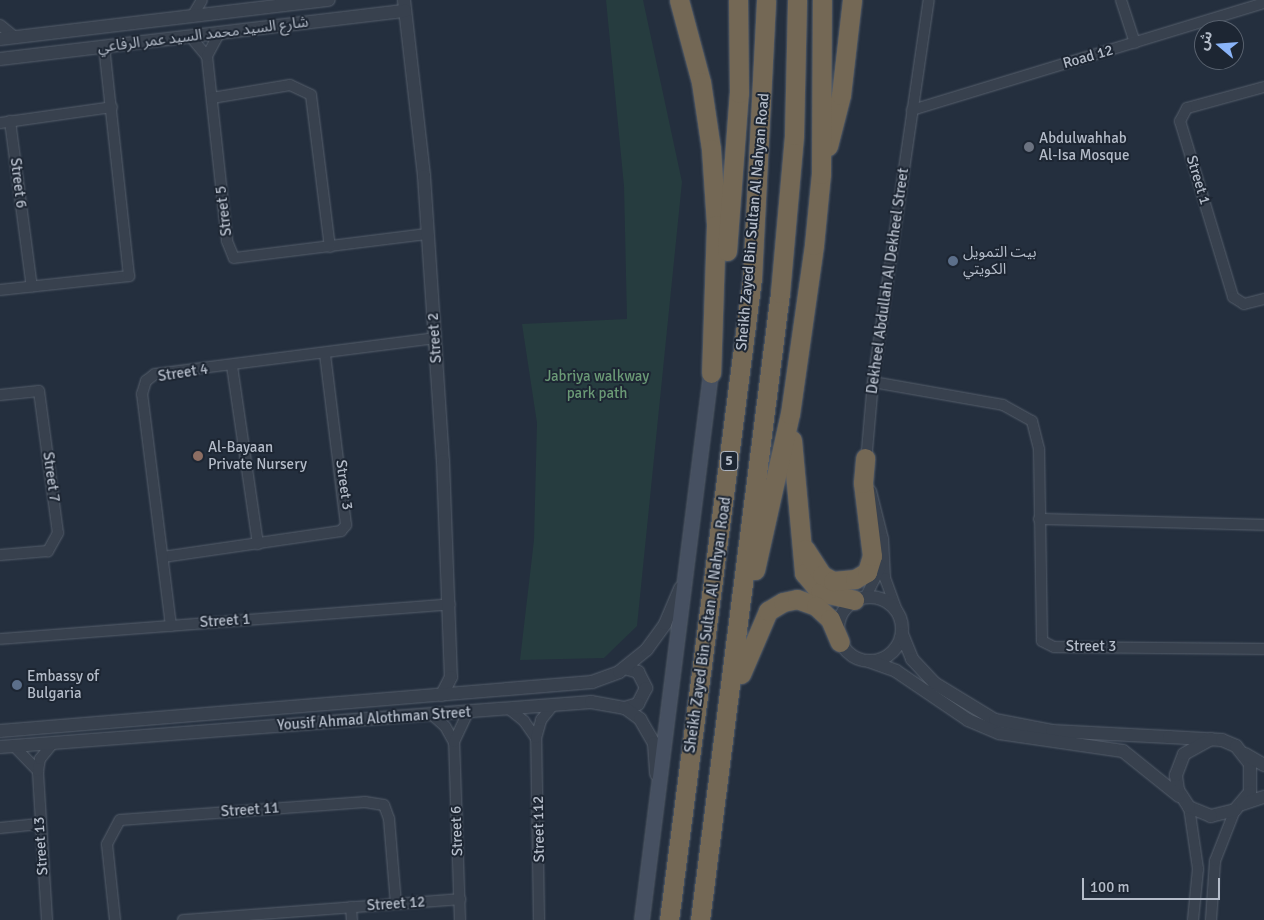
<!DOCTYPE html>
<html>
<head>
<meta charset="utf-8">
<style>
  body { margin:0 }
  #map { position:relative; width:1264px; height:920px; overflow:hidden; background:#242f3e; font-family:Signika,"Noto Sans Arabic",sans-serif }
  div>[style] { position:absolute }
  .green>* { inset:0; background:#263c3f }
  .roads { filter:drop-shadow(0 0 1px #565f6c) drop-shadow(0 0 1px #565f6c) }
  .minor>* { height:10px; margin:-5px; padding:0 5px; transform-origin:5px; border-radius:5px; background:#38414e }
  .tertiary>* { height:12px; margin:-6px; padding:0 6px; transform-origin:6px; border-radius:6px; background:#38414e }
  .tertiary>.ring { margin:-6px; padding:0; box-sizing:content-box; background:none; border:12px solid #38414e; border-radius:50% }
  .secondary>* { height:14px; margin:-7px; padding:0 7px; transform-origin:7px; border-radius:7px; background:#465061 }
  .motorway>* { height:19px; margin:-9.5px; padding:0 9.5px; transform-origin:9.5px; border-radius:9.5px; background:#746855 }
  .dots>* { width:14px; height:14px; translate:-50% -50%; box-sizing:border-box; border:2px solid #1d2633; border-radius:50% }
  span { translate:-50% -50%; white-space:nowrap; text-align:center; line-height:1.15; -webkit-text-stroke:4px #1d2633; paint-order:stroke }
  .shield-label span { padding:1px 4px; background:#1d2633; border:1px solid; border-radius:4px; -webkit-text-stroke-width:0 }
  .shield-label { font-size:14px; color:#b4bcc9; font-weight:700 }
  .street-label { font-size:15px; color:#b4bcc9 }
  .poi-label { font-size:15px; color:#b4bcc9 }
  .left { translate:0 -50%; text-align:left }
  .park-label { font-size:15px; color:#6b9a76 }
  .north { position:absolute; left:1194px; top:20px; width:50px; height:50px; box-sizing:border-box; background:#1d2633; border:1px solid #59626f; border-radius:50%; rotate:288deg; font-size:14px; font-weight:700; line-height:20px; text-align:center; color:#b4bcc9 }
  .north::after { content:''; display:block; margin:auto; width:18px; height:22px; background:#8ab4f8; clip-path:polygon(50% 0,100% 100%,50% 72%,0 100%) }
  .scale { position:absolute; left:1082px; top:878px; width:138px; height:22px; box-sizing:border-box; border:2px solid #b4bcc9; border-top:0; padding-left:6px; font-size:15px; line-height:18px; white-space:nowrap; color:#b4bcc9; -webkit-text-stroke:4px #1d2633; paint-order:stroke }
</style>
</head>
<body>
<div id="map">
  <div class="green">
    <div style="clip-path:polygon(606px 0,643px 0,682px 182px,637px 626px,604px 658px,520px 660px,534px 540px,537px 423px,522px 324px,627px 319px,624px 186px)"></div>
  </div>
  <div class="roads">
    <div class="minor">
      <div style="left:1121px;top:0;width:45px;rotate:72deg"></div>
      <div style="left:193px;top:15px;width:17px;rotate:-59deg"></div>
      <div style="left:0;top:25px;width:19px;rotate:39deg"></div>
      <div style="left:190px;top:36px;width:26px;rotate:50deg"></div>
      <div style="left:207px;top:56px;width:186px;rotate:83.8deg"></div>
      <div style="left:227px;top:241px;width:18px;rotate:68deg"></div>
      <div style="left:234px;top:258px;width:195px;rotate:-7.1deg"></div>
      <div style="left:207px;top:56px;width:26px;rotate:-62deg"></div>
      <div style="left:1264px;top:87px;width:80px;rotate:164.7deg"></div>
      <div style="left:1187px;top:108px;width:15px;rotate:118deg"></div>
      <div style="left:1180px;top:121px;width:184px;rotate:73.2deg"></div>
      <div style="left:1233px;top:297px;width:13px;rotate:32deg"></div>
      <div style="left:1244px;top:304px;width:21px;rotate:-14deg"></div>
      <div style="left:212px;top:98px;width:79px;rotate:-9.5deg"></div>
      <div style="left:290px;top:85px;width:23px;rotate:25deg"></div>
      <div style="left:311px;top:95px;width:153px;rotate:82.9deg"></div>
      <div style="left:912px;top:110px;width:368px;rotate:-16.9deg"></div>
      <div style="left:10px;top:121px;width:167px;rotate:82.5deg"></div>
      <div style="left:0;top:123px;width:113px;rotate:-8.1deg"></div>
      <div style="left:0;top:290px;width:130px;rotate:-6.2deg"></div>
      <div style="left:129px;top:276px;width:231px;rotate:-96.2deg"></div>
      <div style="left:232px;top:366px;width:180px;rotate:81.7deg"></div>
      <div style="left:873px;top:382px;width:132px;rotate:10deg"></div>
      <div style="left:1003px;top:405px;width:33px;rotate:29deg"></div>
      <div style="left:1032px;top:421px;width:29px;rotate:76deg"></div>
      <div style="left:1039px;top:449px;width:192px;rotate:89.1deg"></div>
      <div style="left:1042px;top:641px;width:13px;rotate:27deg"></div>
      <div style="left:1054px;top:647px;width:210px;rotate:0.5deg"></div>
      <div style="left:0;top:395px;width:39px;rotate:-6deg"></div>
      <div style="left:39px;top:391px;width:143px;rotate:82.4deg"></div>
      <div style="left:58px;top:533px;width:21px;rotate:119deg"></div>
      <div style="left:48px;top:551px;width:48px;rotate:175.2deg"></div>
      <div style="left:866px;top:462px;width:80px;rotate:-85deg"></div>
      <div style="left:873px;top:382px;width:386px;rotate:-81.7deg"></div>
      <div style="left:871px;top:491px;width:49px;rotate:76deg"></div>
      <div style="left:883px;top:539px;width:39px;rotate:87deg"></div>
      <div style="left:885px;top:578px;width:35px;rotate:70deg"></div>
      <div style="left:1039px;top:519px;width:225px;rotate:1.5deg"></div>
      <div style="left:163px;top:557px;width:180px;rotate:-8.3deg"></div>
      <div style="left:341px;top:531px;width:8px;rotate:-50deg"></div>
      <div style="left:346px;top:525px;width:172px;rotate:-97deg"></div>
      <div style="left:866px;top:596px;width:33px;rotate:-63deg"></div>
      <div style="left:171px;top:626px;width:234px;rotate:-97.1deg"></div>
      <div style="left:142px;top:394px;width:14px;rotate:-73deg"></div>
      <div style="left:146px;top:381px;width:11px;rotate:-38deg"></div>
      <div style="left:155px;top:374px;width:282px;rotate:-7.3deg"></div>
      <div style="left:0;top:639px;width:451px;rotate:-4.4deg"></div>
      <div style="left:508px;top:708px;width:21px;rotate:39deg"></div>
      <div style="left:524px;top:721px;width:21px;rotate:55deg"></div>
      <div style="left:431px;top:714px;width:18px;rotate:41deg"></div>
      <div style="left:445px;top:726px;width:18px;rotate:61deg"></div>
      <div style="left:14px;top:746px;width:35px;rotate:46deg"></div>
      <div style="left:1189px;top:807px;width:63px;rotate:81.7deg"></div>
      <div style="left:1198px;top:869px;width:51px;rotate:95.6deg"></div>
      <div style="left:0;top:828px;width:39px;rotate:-6deg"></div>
      <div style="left:351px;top:907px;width:13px;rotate:86deg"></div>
      <div style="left:47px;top:920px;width:149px;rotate:-93.5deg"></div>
      <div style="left:38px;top:771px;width:12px;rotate:-81deg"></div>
      <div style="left:40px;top:759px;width:19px;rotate:-51deg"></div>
      <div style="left:115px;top:920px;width:76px;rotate:-96deg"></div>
      <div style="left:107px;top:844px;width:27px;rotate:-62deg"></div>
      <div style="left:120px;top:820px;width:246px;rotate:-4.2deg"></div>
      <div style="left:365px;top:802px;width:19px;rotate:9deg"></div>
      <div style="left:384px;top:805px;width:15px;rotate:70deg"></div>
      <div style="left:389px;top:819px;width:85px;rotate:85.3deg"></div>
      <div style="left:183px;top:920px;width:278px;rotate:-4.3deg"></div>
      <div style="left:460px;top:920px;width:178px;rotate:-91.9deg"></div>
      <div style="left:454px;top:742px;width:33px;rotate:-65deg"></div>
      <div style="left:539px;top:920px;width:182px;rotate:-90.9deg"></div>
      <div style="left:536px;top:738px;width:19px;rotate:-74deg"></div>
      <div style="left:541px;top:720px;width:19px;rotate:-51deg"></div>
      <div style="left:1211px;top:920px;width:59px;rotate:-86.1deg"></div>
      <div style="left:1215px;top:861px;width:55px;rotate:-68.6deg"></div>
    </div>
    <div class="tertiary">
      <div style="left:404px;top:0;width:177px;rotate:83.5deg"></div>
      <div style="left:424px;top:176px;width:286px;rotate:86.2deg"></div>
      <div style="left:443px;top:461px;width:216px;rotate:87.9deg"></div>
      <div style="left:451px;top:677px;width:20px;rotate:117deg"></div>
      <div style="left:0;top:39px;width:331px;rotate:-6.8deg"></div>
      <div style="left:0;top:59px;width:408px;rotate:-6.8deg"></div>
      <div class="ring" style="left:838px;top:597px;width:52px;height:52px"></div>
      <div style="left:902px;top:634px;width:27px;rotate:68deg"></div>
      <div style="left:912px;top:659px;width:33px;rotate:47deg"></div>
      <div style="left:934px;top:683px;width:71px;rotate:31.2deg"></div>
      <div style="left:995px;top:720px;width:58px;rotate:10.9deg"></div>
      <div style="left:1052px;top:731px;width:117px;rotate:2.9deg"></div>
      <div style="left:1169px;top:737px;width:53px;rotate:3.2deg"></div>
      <div style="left:1222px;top:740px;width:15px;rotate:23deg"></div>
      <div style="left:1236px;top:746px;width:23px;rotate:52deg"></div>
      <div style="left:1250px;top:764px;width:28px;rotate:90deg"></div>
      <div style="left:1250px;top:792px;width:23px;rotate:130deg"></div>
      <div style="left:1235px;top:810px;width:25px;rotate:166deg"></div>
      <div style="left:1211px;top:816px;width:24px;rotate:-158deg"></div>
      <div style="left:1189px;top:807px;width:20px;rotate:-123deg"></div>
      <div style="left:1178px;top:790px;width:15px;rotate:-98deg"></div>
      <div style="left:1176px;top:775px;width:22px;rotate:-69deg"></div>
      <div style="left:1184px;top:754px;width:31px;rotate:-29deg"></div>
      <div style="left:869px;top:661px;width:29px;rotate:20deg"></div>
      <div style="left:896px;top:671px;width:87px;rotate:34.2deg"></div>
      <div style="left:968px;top:720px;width:34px;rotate:23deg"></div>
      <div style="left:999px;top:733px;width:125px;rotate:8.3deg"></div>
      <div style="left:1123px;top:751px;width:72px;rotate:38.8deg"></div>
      <div style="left:625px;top:668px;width:14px;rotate:17deg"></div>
      <div style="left:638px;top:672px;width:18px;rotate:63deg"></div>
      <div style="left:646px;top:688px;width:18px;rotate:117deg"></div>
      <div style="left:638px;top:704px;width:14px;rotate:163deg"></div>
      <div style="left:0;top:731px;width:594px;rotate:-4.73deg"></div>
      <div style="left:592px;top:682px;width:29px;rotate:-20deg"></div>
      <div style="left:619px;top:672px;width:36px;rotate:-39deg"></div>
      <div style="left:647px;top:649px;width:31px;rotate:-54deg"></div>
      <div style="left:665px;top:624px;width:39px;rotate:-67deg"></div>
      <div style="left:0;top:747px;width:593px;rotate:-4.35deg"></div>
      <div style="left:591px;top:702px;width:35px;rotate:10deg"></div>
      <div style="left:625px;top:708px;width:19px;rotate:36deg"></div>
      <div style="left:640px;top:719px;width:28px;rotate:60deg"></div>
      <div style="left:654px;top:743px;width:31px;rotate:86deg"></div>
      <div style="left:1245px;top:754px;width:22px;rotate:30deg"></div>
      <div style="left:1242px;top:804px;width:23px;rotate:-18deg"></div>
    </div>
    <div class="secondary">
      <div style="left:642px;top:920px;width:551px;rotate:-82.81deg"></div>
    </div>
    <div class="motorway">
      <div style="left:679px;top:0;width:85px;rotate:75deg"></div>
      <div style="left:701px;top:82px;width:68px;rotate:81.5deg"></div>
      <div style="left:711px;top:149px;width:76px;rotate:86.2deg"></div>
      <div style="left:716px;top:225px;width:148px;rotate:91.9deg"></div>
      <div style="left:828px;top:146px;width:53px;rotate:-75.7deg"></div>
      <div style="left:841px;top:95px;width:96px;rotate:-83.4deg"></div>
      <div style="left:727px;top:251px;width:158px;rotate:-85.7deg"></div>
      <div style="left:739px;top:93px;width:93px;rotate:-90.6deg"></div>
      <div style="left:792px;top:440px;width:134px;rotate:84.8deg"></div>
      <div style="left:804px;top:573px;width:25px;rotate:50deg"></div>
      <div style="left:820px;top:592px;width:35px;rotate:13deg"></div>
      <div style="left:805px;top:549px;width:31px;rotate:57deg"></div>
      <div style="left:822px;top:575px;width:13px;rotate:29deg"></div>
      <div style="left:833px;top:581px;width:22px;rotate:-5deg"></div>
      <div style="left:855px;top:579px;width:14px;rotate:-30deg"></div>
      <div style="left:867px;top:572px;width:17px;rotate:-73deg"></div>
      <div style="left:872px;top:556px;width:74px;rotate:-97deg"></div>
      <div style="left:863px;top:483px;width:25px;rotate:-85deg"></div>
      <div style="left:755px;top:570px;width:160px;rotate:-77.4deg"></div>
      <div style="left:790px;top:414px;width:171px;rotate:-81.9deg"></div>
      <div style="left:814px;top:245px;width:71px;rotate:-84.4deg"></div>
      <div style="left:821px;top:174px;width:174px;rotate:-89.7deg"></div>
      <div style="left:741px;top:674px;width:69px;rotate:-66.8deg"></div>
      <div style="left:768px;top:611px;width:17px;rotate:-31deg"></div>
      <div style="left:783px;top:602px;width:14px;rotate:-12deg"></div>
      <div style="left:797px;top:599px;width:20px;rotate:20deg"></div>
      <div style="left:816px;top:606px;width:19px;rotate:43deg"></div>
      <div style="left:830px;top:619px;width:25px;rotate:67deg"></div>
      <div style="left:669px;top:920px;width:647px;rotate:-82.63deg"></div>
      <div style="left:752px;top:278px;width:278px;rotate:-87.1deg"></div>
      <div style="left:700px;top:920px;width:632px;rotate:-82.73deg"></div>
      <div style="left:780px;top:293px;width:159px;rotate:-84.9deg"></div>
      <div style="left:794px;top:135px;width:135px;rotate:-88.7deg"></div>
    </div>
  </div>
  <div class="dots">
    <div style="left:1029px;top:147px;background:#6b7280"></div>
    <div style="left:953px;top:261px;background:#5c6f8a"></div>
    <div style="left:198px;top:456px;background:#8d6e63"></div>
    <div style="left:17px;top:685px;background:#5c6f8a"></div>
  </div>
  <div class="shield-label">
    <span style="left:729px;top:461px">5</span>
  </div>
  <div class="street-label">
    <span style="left:203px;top:35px;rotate:-7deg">شارع السيد محمد السيد عمر الرفاعي</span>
    <span style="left:1088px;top:57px;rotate:-16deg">Road 12</span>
    <span style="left:1198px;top:180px;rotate:73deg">Street 1</span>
    <span style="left:18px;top:183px;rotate:83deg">Street 6</span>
    <span style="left:224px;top:211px;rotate:-97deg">Street 5</span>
    <span style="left:753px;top:222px;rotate:-85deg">Sheikh Zayed Bin Sultan Al Nahyan Road</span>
    <span style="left:888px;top:281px;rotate:-82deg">Dekheel Abdullah Al Dekheel Street</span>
    <span style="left:435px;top:338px;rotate:-94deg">Street 2</span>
    <span style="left:183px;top:373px;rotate:-9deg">Street 4</span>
    <span style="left:51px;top:477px;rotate:82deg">Street 7</span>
    <span style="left:344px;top:485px;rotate:82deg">Street 3</span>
    <span style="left:225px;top:621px;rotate:-4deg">Street 1</span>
    <span style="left:708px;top:625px;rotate:-82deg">Sheikh Zayed Bin Sultan Al Nahyan Road</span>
    <span style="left:1091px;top:647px">Street 3</span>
    <span style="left:374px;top:719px;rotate:-4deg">Yousif Ahmad Alothman Street</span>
    <span style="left:250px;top:810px;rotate:-4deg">Street 11</span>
    <span style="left:539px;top:829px;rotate:-91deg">Street 112</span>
    <span style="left:457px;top:831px;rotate:-92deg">Street 6</span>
    <span style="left:41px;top:846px;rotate:-94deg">Street 13</span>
    <span style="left:396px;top:904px;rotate:-4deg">Street 12</span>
  </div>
  <div class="poi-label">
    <span class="left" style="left:1039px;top:147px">Abdulwahhab<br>Al-Isa Mosque</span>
    <span class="left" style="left:963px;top:261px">بيت التمويل<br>الكويتي</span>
    <span class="left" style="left:208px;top:456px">Al-Bayaan<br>Private Nursery</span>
    <span class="left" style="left:27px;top:685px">Embassy of<br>Bulgaria</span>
  </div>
  <div class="park-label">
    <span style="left:597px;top:385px">Jabriya walkway<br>park path</span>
  </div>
  <div class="north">ش</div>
  <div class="scale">100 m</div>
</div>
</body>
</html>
